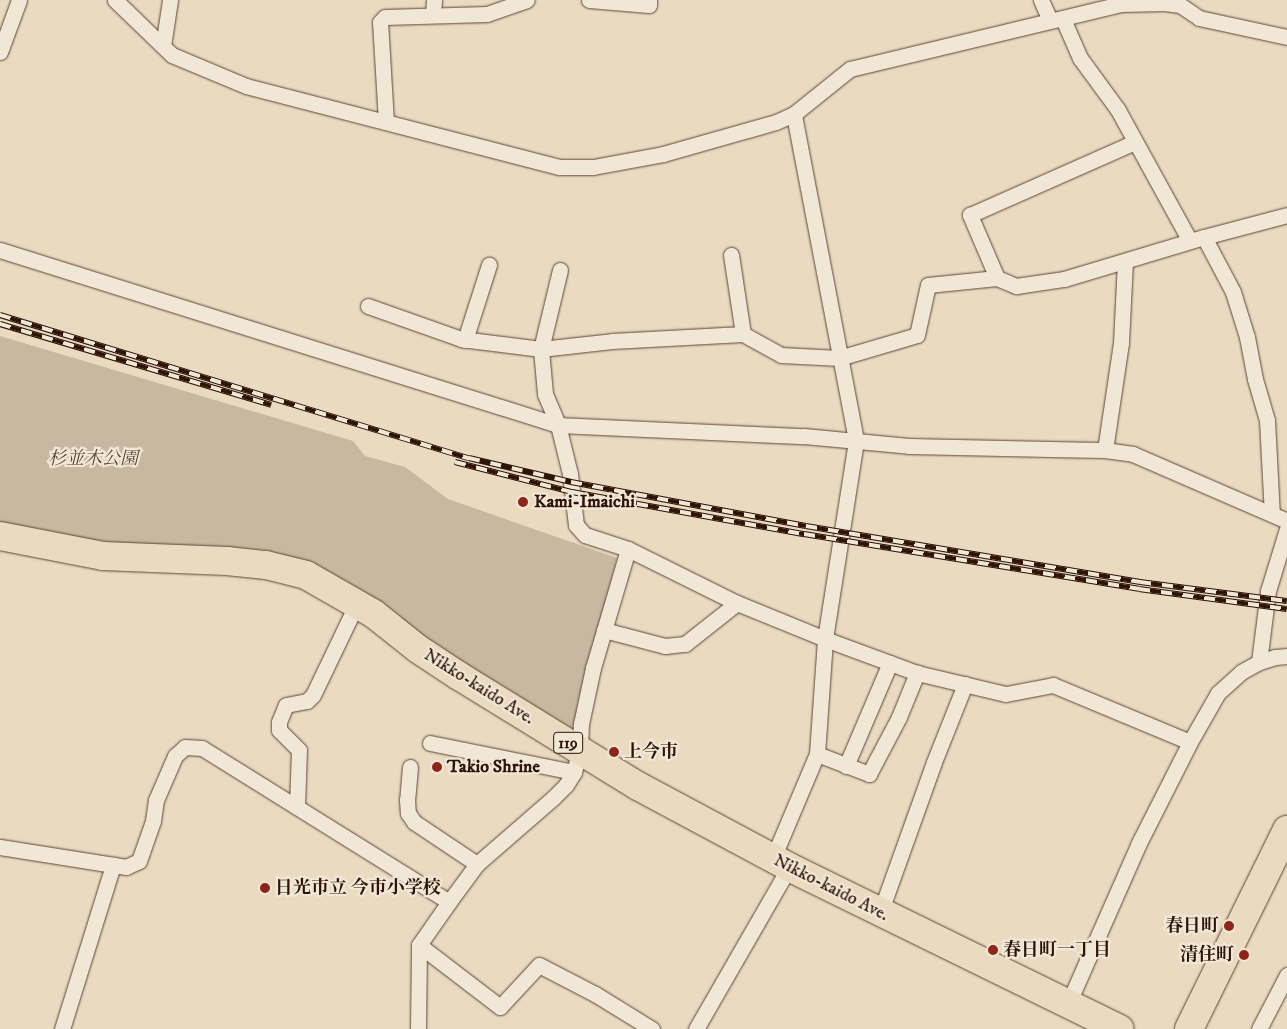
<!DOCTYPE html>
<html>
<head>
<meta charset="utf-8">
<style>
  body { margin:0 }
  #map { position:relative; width:1287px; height:1029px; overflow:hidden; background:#e9dac0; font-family:"IM FELL DW Pica","Noto Serif JP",serif }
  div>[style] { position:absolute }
  .green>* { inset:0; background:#c9b8a1 }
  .roads { filter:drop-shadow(0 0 1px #5d4535) drop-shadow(0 0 1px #5d4535) }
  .street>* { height:15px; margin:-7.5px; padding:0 7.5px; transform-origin:7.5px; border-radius:7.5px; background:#f1e7d6 }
  .highway>* { height:28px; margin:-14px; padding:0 14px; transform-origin:14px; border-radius:14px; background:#e9dac0 }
  .rail>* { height:5.5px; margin-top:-2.75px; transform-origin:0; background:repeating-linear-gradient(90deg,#f1e7d6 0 11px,#2e1307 0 22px); box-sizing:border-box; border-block:1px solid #2e1307 }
  .dots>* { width:14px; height:14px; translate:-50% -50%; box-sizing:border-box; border:2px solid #f1e7d6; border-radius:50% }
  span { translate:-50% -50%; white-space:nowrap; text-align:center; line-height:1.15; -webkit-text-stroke:4.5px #f1e7d6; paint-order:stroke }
  .shield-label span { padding:1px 4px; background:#f1e7d6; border:1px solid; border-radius:4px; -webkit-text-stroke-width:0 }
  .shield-label { font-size:16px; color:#2e1307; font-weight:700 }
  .park-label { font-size:18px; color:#5c4535; font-style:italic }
  .poi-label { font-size:18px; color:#2e1307; font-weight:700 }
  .left { translate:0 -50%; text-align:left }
  .right { translate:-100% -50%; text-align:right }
  .street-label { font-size:18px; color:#2e1307 }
</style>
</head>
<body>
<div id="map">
  <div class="green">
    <div style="clip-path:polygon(0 336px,353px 441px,365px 456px,405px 467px,448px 499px,617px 558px,579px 714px,575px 742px,355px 594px,0 530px)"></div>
  </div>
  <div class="roads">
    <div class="street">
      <div style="left:115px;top:0;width:79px;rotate:44deg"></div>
      <div style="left:172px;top:55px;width:80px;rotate:22.7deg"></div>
      <div style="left:246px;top:86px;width:324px;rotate:14.5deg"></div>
      <div style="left:560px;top:167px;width:33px"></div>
      <div style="left:593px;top:167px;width:71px;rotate:-10.5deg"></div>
      <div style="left:663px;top:154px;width:117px;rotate:-15.8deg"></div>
      <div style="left:776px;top:122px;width:20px;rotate:-24deg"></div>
      <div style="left:794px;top:114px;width:72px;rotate:-38.8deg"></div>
      <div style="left:850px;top:69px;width:279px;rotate:-13.5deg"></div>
      <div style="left:1121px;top:4px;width:44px;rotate:-1.3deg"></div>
      <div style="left:1165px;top:3px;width:15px;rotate:8deg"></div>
      <div style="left:1180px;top:5px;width:23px;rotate:34deg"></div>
      <div style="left:1199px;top:18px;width:90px;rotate:12.2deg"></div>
      <div style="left:589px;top:0;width:60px;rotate:4.8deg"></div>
      <div style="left:649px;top:5px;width:5px;rotate:-90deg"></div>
      <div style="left:1041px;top:0;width:22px;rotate:66deg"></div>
      <div style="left:433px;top:15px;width:15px;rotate:-86deg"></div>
      <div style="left:1063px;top:19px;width:43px;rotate:66.4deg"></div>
      <div style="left:1080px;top:58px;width:64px;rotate:53.8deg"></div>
      <div style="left:1118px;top:110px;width:149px;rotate:61.2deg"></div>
      <div style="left:163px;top:46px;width:47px;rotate:-81.3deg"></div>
      <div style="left:0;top:52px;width:55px;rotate:-69.9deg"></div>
      <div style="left:386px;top:122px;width:100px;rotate:-93.4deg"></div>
      <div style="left:380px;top:22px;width:7px;rotate:-45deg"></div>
      <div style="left:385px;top:17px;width:102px;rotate:-1.7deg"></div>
      <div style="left:487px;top:14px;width:42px;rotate:-19.3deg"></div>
      <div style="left:1204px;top:237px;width:62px;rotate:62.2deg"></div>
      <div style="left:1233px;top:292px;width:47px;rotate:72.7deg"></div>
      <div style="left:1247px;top:337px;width:43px;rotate:79.2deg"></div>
      <div style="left:1255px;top:379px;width:43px;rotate:73.7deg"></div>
      <div style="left:1267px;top:420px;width:94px;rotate:87deg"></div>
      <div style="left:0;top:250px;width:585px;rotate:17.41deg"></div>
      <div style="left:558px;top:425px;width:246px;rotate:2.6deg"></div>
      <div style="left:804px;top:436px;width:105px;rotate:5.4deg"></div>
      <div style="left:909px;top:446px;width:196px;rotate:1.2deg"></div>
      <div style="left:1105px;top:450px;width:28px;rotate:8deg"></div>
      <div style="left:1133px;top:454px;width:168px;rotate:23.5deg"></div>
      <div style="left:560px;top:270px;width:81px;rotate:103.5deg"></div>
      <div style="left:541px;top:349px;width:45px;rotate:84.9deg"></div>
      <div style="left:545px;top:394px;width:34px;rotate:67deg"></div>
      <div style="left:558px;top:425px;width:50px;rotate:76.2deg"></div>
      <div style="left:570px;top:474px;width:51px;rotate:83.3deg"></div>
      <div style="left:576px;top:525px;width:13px;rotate:48deg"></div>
      <div style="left:585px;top:535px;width:45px;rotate:18deg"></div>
      <div style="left:628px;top:549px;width:122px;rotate:26.4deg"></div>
      <div style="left:737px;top:603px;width:95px;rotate:22.2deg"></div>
      <div style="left:825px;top:639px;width:98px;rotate:20.3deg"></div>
      <div style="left:917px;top:673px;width:91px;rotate:13.3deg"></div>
      <div style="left:1006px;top:694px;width:48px;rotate:-10.8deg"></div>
      <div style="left:1053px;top:685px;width:148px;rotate:22.6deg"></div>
      <div style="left:997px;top:278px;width:69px;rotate:-113.2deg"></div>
      <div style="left:970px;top:215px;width:180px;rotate:-23.9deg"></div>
      <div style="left:368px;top:306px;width:99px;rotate:19.5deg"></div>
      <div style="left:461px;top:339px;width:81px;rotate:7.1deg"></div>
      <div style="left:541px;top:349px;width:71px;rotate:-6.4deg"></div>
      <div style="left:612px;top:341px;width:131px;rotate:-3.1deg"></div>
      <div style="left:743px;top:334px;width:80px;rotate:-98.6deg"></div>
      <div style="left:743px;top:334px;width:43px;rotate:28.9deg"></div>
      <div style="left:781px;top:355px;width:58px;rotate:3deg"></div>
      <div style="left:839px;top:358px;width:81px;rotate:-16.4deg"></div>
      <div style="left:917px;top:335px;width:51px;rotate:-77.6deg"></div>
      <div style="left:928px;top:285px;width:69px;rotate:-5.8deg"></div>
      <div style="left:997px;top:278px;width:21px;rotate:23deg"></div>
      <div style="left:1016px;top:286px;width:49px;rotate:-8.3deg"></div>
      <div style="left:1064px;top:279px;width:146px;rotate:-16.7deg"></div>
      <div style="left:1204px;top:237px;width:86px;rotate:-14.8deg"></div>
      <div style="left:465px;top:340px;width:79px;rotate:-72.3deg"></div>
      <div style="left:1105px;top:450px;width:108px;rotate:-81.5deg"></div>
      <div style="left:1121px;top:343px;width:82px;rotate:-87.2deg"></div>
      <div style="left:604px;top:630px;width:63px;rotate:14.7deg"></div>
      <div style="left:665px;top:646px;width:20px;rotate:-6deg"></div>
      <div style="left:685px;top:644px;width:66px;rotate:-38.3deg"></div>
      <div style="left:1259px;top:662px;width:72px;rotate:-82.8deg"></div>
      <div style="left:1268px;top:591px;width:65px;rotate:-73deg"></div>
      <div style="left:430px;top:743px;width:147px;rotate:11.4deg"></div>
      <div style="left:817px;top:754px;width:56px;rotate:21deg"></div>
      <div style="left:869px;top:774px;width:64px;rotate:-62.2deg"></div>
      <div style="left:899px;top:717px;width:48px;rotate:-67.8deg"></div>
      <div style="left:846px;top:766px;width:112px;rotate:-66.9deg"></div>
      <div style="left:410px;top:767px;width:33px;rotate:95deg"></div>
      <div style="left:407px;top:800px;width:13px;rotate:86deg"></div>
      <div style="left:408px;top:813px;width:11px;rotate:56deg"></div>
      <div style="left:414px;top:822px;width:76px;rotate:33.7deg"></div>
      <div style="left:297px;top:807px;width:57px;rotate:-88deg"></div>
      <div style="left:299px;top:750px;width:28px;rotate:-135deg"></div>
      <div style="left:279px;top:730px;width:8px;rotate:-90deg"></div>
      <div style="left:279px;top:722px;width:18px;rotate:-68deg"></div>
      <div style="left:286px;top:705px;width:21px;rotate:-11deg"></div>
      <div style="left:307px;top:701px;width:8px;rotate:-45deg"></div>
      <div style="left:313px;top:695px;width:102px;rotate:-64.4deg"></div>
      <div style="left:0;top:847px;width:128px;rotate:9deg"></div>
      <div style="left:126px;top:867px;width:14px;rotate:-25deg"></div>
      <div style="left:139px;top:861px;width:42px;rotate:-70.7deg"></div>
      <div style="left:153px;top:821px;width:21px;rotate:-82deg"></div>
      <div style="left:156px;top:800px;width:48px;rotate:-66.6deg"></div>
      <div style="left:175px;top:756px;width:13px;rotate:-42deg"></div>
      <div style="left:185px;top:747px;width:17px;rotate:3deg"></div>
      <div style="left:202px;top:748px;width:291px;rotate:31.9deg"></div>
      <div style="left:449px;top:902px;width:47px;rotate:-53.6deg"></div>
      <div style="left:477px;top:864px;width:102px;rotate:-41deg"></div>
      <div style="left:554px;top:797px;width:17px;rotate:-45deg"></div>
      <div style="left:566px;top:785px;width:15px;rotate:-58deg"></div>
      <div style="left:574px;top:772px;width:23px;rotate:-75deg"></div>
      <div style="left:580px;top:750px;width:26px;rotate:-88deg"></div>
      <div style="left:581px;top:724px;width:57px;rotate:-77.9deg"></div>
      <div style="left:593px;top:668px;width:124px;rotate:-73.6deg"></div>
      <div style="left:773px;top:858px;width:113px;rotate:-67.1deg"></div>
      <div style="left:817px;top:754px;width:115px;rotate:-86deg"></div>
      <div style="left:825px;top:639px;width:201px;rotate:-81.1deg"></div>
      <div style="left:856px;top:440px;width:332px;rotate:-100.8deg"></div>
      <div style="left:880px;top:913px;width:160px;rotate:-70.3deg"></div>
      <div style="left:934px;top:762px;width:84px;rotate:-68.3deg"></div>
      <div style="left:419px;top:945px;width:102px;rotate:37.4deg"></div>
      <div style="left:500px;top:1007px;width:57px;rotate:-47.1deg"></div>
      <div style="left:539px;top:965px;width:63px;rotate:27.4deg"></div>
      <div style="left:595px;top:994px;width:67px;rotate:31.6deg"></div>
      <div style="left:1068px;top:1004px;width:174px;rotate:-66.2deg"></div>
      <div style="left:1138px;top:845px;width:115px;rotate:-63.2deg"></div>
      <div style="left:1190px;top:742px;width:56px;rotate:-60.3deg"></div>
      <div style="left:1218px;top:693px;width:31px;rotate:-42deg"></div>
      <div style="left:1241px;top:672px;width:21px;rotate:-29deg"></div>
      <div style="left:1259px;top:662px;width:17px;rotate:-17deg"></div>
      <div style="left:1275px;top:657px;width:12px;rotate:-5deg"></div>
      <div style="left:62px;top:1029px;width:172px;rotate:-72.7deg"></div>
      <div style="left:418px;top:1029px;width:84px;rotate:-89.3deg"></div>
      <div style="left:419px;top:945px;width:52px;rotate:-55.1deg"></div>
      <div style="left:696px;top:1029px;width:187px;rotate:-60.1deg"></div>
      <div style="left:1259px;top:1029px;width:61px;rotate:-62.6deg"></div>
    </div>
    <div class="highway">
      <div style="left:0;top:536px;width:105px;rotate:11deg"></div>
      <div style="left:103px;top:556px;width:124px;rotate:2.3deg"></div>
      <div style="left:227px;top:561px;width:39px;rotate:6deg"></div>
      <div style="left:266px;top:565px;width:41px;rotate:14deg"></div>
      <div style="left:306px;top:575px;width:78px;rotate:29.8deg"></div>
      <div style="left:374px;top:614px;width:56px;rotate:38.5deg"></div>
      <div style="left:418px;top:649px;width:49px;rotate:33.4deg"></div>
      <div style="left:459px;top:676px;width:210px;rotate:31.6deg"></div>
      <div style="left:638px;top:786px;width:171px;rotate:28.2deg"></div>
      <div style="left:789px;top:867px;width:368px;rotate:26.1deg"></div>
      <div style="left:1189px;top:1029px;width:222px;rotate:-63.8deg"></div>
    </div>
  </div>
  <div class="rail">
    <div style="left:0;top:315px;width:490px;rotate:17deg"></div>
    <div style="left:469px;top:458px;width:105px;rotate:13.2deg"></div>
    <div style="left:571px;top:482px;width:239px;rotate:10.6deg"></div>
    <div style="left:806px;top:526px;width:339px;rotate:9.5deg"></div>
    <div style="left:1140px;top:582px;width:148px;rotate:7.4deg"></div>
    <div style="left:0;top:324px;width:283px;rotate:16.6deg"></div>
    <div style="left:455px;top:462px;width:121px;rotate:14.4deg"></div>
    <div style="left:572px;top:492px;width:236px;rotate:10.3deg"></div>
    <div style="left:804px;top:534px;width:339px;rotate:9.3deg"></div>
    <div style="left:1139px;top:589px;width:149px;rotate:7.7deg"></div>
  </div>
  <div class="dots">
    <div style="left:523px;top:502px;background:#8f2418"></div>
    <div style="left:614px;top:752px;background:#8f2418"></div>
    <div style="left:437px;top:767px;background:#8f2418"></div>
    <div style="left:265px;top:888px;background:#8f2418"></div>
    <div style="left:1229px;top:926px;background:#8f2418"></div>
    <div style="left:993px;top:950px;background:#8f2418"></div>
    <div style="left:1244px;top:955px;background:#8f2418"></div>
  </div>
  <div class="shield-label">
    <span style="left:568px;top:743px">119</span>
  </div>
  <div class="park-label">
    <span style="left:93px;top:459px">杉並木公園</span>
  </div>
  <div class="poi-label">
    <span class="left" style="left:534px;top:502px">Kami-Imaichi</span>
    <span class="left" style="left:624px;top:752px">上今市</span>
    <span class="left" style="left:447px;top:767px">Takio Shrine</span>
    <span class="left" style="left:275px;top:888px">日光市立 今市小学校</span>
    <span class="right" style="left:1219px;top:926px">春日町</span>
    <span class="left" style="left:1003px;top:950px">春日町一丁目</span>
    <span class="right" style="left:1234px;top:955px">清住町</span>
  </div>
  <div class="street-label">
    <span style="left:479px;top:687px;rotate:32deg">Nikko-kaido Ave.</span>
    <span style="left:831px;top:888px;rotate:27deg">Nikko-kaido Ave.</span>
  </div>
</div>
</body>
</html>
